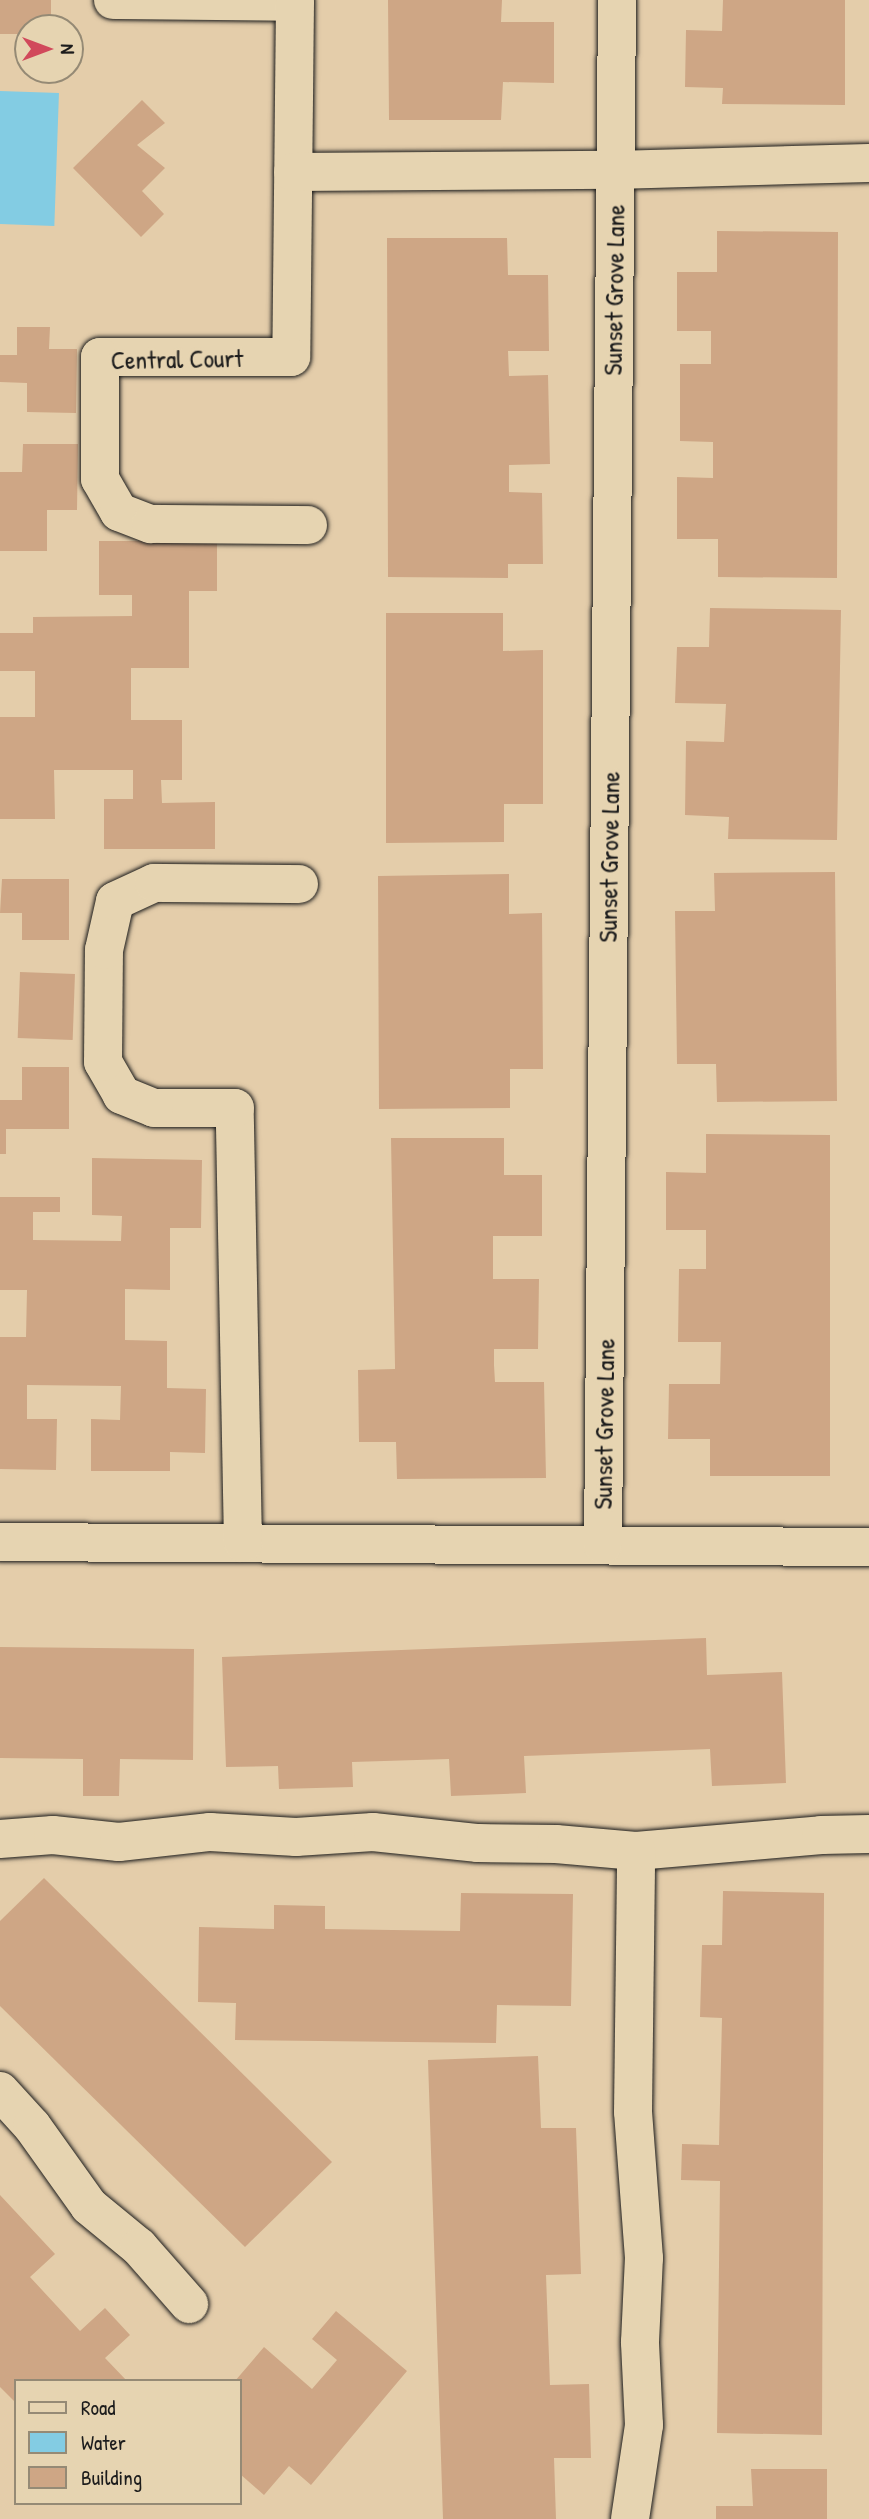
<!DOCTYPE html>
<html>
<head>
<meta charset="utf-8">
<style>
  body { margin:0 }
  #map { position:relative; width:869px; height:2519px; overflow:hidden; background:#e4cdaa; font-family:"Patrick Hand",sans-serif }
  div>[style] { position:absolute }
  .water>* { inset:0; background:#83cce3; transform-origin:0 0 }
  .building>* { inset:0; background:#cea685; transform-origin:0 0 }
  .roads { filter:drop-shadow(0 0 2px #1c1c1c) drop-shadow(0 0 2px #1c1c1c) }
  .minor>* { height:38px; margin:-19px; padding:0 19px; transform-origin:19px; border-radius:19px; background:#e6d4b1 }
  span { translate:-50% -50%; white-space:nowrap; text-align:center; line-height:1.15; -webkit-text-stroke:6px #e6d4b1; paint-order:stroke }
  .street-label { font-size:26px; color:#1c1c1c }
  .legend { position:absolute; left:14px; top:2379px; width:228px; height:126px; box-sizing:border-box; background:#e6d4b1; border:2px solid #958a75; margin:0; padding:9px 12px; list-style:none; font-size:21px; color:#1c1c1c }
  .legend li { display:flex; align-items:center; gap:14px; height:35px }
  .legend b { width:35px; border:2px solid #958a75 }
  .north { position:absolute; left:14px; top:14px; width:70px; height:70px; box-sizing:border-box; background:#e6d4b1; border:2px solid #958a75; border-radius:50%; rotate:90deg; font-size:19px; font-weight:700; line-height:28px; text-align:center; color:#1c1c1c }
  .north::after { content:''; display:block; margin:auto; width:24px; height:32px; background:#d1495b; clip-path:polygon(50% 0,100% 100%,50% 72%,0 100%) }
</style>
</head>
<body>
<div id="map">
  <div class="water">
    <div style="left:0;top:91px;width:59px;height:133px;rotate:2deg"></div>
  </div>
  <div class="building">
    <div style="clip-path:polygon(0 0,51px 0,51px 28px,28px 28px,28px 34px,0 34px)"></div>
    <div style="clip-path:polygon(388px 0,502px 0,501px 22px,554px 22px,554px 83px,503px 82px,501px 120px,389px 120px)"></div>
    <div style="clip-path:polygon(723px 0,845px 0,845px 105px,722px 104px,723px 88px,685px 87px,686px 30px,722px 31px)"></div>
    <div style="clip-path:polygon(142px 100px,165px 123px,137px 145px,165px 168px,142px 191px,164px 214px,141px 237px,73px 168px)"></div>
    <div style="clip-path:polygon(717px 231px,838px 232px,837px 578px,718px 577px,718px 539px,677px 539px,677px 477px,713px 478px,713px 442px,680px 441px,680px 364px,711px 364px,711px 331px,677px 331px,677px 272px,717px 272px)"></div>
    <div style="clip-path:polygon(387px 238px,507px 238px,508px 275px,548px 275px,549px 351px,508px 351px,509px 376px,548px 375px,550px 464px,509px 465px,509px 492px,542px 493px,543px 564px,508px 564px,508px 578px,388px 577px)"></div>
    <div style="clip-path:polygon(17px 327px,50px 327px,49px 349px,77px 349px,76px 413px,27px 412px,27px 383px,0 382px,0 355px,17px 355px)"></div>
    <div style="clip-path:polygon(23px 444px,78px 444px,77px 510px,47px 510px,47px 551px,0 551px,0 472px,22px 472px)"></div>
    <div style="clip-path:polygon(99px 541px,217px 541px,217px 591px,189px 591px,189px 668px,131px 668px,131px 720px,182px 720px,182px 780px,161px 780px,162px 803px,215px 802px,215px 849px,104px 849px,104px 799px,133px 799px,133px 770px,54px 770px,55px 819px,0 819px,0 717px,35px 717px,35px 671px,0 671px,0 633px,33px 633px,33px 617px,132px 616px,132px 595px,99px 595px)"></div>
    <div style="clip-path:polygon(710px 608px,841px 610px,837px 840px,728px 839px,729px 817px,685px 815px,686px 741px,724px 742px,726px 704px,675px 703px,677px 647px,709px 647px)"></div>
    <div style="clip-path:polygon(386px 613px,503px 613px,503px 651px,543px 650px,543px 804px,504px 804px,504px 842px,386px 843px)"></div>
    <div style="clip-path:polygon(835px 872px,837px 1101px,717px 1102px,716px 1064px,677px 1064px,675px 911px,715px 911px,714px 873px)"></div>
    <div style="clip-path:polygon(509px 874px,509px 914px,542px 913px,543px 1069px,510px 1069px,510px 1108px,379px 1109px,378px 876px)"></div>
    <div style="clip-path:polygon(2px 879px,69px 879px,69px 940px,22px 940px,22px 913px,0 913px)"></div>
    <div style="left:20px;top:972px;width:55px;height:66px;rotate:2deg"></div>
    <div style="clip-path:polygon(22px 1067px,69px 1067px,69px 1129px,6px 1129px,6px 1154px,0 1154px,0 1100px,22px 1100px)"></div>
    <div style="clip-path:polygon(706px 1134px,830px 1135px,830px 1476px,710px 1476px,710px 1439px,668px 1439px,669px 1384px,720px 1384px,721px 1342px,678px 1342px,679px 1269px,706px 1269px,706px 1230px,666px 1230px,666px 1172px,706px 1173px)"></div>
    <div style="clip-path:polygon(391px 1138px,504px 1138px,504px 1175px,542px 1175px,542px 1236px,493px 1236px,493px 1279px,539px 1279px,538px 1349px,494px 1349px,494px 1365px,495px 1382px,544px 1382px,546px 1478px,397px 1479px,396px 1442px,359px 1442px,358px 1370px,395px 1369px,395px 1366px)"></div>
    <div style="clip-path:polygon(92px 1158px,202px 1160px,201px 1228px,170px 1228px,170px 1290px,125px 1289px,125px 1340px,167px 1341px,167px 1388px,206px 1389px,205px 1453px,170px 1452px,170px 1471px,91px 1471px,91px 1419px,120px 1420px,121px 1386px,27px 1385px,27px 1419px,57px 1419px,56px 1470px,0 1469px,0 1337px,26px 1337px,27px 1290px,0 1290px,0 1197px,60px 1197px,60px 1212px,33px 1212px,33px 1240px,121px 1241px,122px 1216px,92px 1215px)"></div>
    <div style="clip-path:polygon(706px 1638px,707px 1675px,782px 1672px,786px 1783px,712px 1786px,710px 1749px,524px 1756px,526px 1793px,451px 1796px,449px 1759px,352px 1762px,353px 1787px,279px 1789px,278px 1766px,226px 1767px,222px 1657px)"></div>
    <div style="clip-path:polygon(0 1647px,194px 1649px,193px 1760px,120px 1759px,119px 1796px,83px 1796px,83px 1759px,0 1758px)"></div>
    <div style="clip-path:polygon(44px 1878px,332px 2162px,245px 2247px,0 2006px,0 1921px)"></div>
    <div style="clip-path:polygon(723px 1891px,824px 1893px,822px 2435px,717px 2433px,720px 2181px,681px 2180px,682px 2144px,719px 2145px,722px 2018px,700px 2017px,702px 1945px,722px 1945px)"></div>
    <div style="clip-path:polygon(461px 1893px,573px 1894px,571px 2006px,497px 2005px,496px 2043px,235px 2040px,236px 2003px,198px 2002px,199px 1927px,274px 1929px,274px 1905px,325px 1906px,325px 1929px,460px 1931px)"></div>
    <div style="clip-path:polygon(538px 2056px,541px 2128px,576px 2128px,581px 2274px,546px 2275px,550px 2385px,589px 2384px,591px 2458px,554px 2458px,556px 2519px,443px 2519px,428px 2060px)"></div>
    <div style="clip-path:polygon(0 2195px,55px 2254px,30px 2277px,80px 2331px,105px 2308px,130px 2335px,105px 2358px,127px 2381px,16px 2381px,16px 2403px,0 2387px)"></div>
    <div style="clip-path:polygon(336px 2311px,407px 2371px,311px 2485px,289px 2466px,264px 2495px,240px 2474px,240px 2381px,235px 2381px,264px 2347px,312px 2389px,337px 2360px,312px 2339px)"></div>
    <div style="clip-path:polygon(751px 2469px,827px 2469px,827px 2519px,716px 2519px,716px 2506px,753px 2506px)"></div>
  </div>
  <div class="roads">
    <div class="minor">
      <div style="left:113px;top:0;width:182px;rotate:0.6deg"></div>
      <div style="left:295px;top:2px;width:355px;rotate:90.6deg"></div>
      <div style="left:291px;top:357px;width:191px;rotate:180deg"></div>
      <div style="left:100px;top:357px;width:122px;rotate:90deg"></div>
      <div style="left:100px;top:479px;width:38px;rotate:60deg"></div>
      <div style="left:119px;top:512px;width:34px;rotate:21deg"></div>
      <div style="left:151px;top:524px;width:157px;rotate:0.4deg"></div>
      <div style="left:293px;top:172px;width:322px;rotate:-0.4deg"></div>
      <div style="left:615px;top:170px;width:254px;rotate:-1.6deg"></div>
      <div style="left:0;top:1542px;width:869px;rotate:0.33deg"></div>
      <div style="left:243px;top:1543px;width:435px;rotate:-91.1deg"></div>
      <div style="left:235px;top:1108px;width:81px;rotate:180deg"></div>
      <div style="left:154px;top:1108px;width:35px;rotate:-158deg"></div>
      <div style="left:122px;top:1095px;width:38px;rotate:-120deg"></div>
      <div style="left:103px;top:1062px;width:112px;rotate:-89.5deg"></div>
      <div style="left:104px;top:950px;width:50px;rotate:-77.3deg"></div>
      <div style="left:115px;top:901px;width:43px;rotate:-24.8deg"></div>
      <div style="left:154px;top:883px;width:145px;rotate:0.4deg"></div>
      <div style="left:603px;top:1545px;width:1545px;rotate:-89.48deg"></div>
      <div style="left:0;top:1839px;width:53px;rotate:-4.3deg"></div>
      <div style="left:53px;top:1835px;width:66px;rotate:6.1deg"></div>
      <div style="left:119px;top:1842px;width:92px;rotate:-6.3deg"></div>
      <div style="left:210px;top:1832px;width:86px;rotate:3.3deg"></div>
      <div style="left:296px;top:1837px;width:77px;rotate:-3.7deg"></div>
      <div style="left:373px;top:1832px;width:106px;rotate:6deg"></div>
      <div style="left:478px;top:1843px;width:78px;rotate:0.7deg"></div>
      <div style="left:556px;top:1844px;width:80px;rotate:5deg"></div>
      <div style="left:636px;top:1851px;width:186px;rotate:-4.9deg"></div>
      <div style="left:821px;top:1835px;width:48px;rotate:-1.2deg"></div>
      <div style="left:0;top:2091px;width:47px;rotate:47.6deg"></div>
      <div style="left:32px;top:2126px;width:98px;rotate:54.5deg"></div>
      <div style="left:89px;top:2206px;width:65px;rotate:39.4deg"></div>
      <div style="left:139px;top:2247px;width:76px;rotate:48.7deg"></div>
      <div style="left:630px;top:2519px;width:95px;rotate:-81.5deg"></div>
      <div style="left:644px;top:2425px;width:83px;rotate:-92.8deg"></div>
      <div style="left:640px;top:2342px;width:84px;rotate:-87.3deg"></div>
      <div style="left:644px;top:2258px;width:146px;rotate:-94.3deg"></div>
      <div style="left:633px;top:2112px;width:261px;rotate:-89.3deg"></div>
    </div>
  </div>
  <div class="street-label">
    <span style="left:614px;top:290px;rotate:-89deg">Sunset Grove Lane</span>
    <span style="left:177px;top:359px;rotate:-1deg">Central Court</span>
    <span style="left:609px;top:857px;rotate:-89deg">Sunset Grove Lane</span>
    <span style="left:604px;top:1424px;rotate:-89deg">Sunset Grove Lane</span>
  </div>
  <ul class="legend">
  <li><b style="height:9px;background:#e6d4b1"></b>Road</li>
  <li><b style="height:19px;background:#83cce3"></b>Water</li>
  <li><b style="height:19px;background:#cea685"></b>Building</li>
  </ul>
  <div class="north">N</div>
</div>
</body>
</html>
